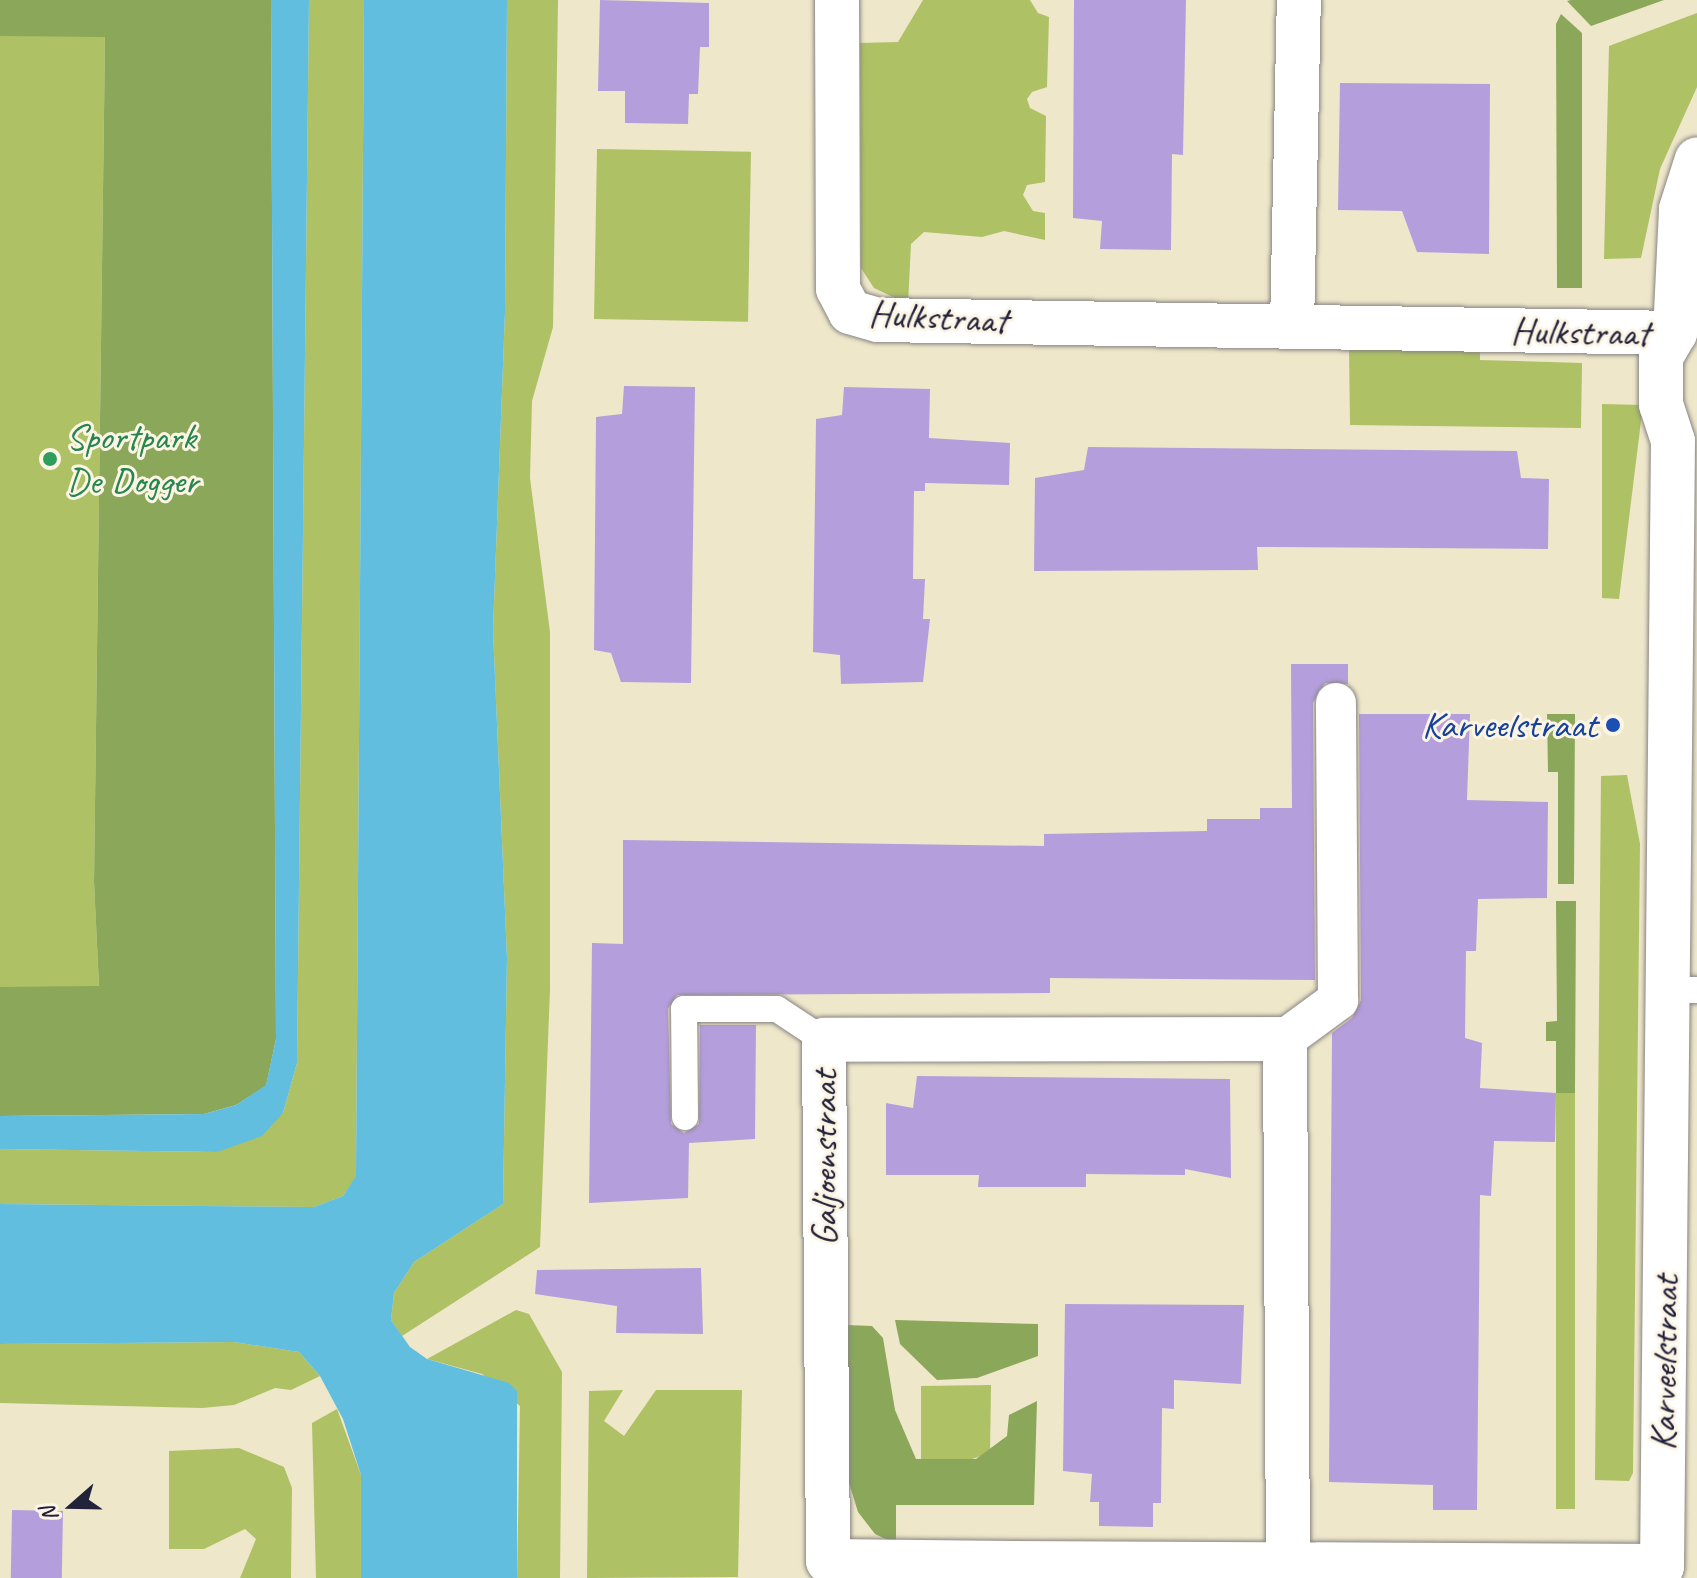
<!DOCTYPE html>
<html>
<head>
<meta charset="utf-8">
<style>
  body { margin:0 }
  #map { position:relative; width:1697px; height:1578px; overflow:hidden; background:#eee7ca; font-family:Caveat,sans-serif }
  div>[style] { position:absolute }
  .green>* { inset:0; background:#aec164; transform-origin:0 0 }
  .forest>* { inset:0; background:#8aa75a }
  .water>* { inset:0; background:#61bedf }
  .building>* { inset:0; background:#b59edc; transform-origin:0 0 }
  .roads { filter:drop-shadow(0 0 2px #888482) drop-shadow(0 0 2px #888482) }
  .service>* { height:26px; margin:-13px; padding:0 13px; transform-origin:13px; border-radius:13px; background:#fff }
  .pedestrian>* { height:40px; margin:-20px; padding:0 20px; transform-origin:20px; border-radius:20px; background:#fff }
  .minor>* { height:44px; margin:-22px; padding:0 22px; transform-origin:22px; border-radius:22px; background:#fff }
  .tertiary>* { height:44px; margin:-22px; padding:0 22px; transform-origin:22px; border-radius:22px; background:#fff }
  .dots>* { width:22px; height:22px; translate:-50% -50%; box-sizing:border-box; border:4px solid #fcf5e5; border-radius:50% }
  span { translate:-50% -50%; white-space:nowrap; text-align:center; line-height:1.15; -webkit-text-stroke:6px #fcf5e5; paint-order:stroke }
  .street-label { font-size:38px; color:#22223b }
  .leisure-label { font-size:38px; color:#27864d }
  .left { translate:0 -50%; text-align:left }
  .transit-label { font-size:38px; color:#164399 }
  .right { translate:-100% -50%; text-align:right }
  .north { position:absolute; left:32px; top:1466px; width:80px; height:80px; -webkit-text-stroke:6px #fcf5e5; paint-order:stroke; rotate:250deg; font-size:22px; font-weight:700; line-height:32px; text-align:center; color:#22223b }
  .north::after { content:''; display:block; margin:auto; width:28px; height:36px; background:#22223b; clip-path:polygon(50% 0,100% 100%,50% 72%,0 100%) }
</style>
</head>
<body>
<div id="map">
  <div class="green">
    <div style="clip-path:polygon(0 0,105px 36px,94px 882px,99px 987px,0 987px)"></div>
    <div style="clip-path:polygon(309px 0,364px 0,356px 1177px,343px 1196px,314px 1207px,0 1204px,0 1149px,217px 1152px,283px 1113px,297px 1063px)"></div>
    <div style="clip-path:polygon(507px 0,558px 0,553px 327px,532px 401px,530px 478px,550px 632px,550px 989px,540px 1247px,402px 1336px,391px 1320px,394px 1293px,414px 1262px,503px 1204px,507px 958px,493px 630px,505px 312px)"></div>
    <div style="clip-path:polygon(923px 0,1030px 0,1038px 13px,1049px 17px,1047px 87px,1032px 92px,1027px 99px,1030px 108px,1046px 116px,1045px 182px,1027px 185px,1023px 195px,1033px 211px,1045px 213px,1045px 240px,1004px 231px,982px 237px,924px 232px,911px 244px,908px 304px,874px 288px,861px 268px,860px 43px,898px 42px)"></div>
    <div style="clip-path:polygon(1697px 13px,1697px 87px,1660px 169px,1641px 258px,1604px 259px,1609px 46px)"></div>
    <div style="left:597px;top:149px;width:154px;height:170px;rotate:1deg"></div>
    <div style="clip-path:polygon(1349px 349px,1480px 349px,1480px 360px,1582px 363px,1581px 428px,1350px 425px)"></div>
    <div style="clip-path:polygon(1602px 404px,1643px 405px,1619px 599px,1602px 598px)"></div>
    <div style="clip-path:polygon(1627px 775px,1640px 844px,1633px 1473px,1629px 1481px,1595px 1480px,1601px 776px)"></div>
    <div style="left:1556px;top:1093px;width:19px;height:416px"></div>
    <div style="clip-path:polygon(516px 1310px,529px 1314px,562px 1372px,560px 1578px,517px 1578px,520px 1406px,482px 1374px,427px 1359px)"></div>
    <div style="clip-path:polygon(234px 1342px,299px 1352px,320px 1376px,291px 1390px,275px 1388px,234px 1405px,202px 1408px,0 1403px,0 1344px)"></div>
    <div style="clip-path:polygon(991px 1385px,990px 1453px,960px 1463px,921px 1461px,921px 1386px)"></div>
    <div style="clip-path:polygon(623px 1390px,604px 1421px,624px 1436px,656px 1390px,742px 1390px,738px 1577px,587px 1578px,589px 1391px)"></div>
    <div style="clip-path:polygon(337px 1409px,361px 1475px,361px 1578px,316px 1578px,312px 1423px)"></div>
    <div style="clip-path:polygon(239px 1448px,284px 1467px,292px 1488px,291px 1578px,240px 1578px,256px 1539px,245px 1529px,204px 1549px,169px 1549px,169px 1451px)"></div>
  </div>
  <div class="forest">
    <div style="clip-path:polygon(0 0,271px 0,276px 1039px,266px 1086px,236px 1105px,204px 1114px,0 1116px,0 987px,99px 986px,94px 882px,105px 37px,0 36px)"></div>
    <div style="clip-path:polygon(1571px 0,1664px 0,1591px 26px,1567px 1px)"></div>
    <div style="clip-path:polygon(1561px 14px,1582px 33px,1582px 288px,1557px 288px,1556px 24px)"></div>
    <div style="clip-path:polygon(1547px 714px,1575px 714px,1574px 884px,1558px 884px,1558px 772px,1548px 772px)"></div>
    <div style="clip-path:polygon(1556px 901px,1576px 901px,1575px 1093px,1556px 1093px,1556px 1041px,1546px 1041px,1546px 1022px,1557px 1021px)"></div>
    <div style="clip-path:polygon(895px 1320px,1038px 1324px,1038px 1356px,977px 1378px,937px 1380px,900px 1344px)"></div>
    <div style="clip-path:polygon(847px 1325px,872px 1326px,883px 1338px,895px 1410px,916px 1459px,976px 1459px,1007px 1436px,1009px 1415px,1037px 1401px,1034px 1505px,896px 1505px,896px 1544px,875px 1534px,858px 1512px,849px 1483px)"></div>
  </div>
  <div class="water">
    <div style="clip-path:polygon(271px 0,309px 0,297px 1063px,283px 1113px,262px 1136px,217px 1152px,0 1149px,0 1116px,204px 1114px,236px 1105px,266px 1085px,276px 1039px)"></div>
    <div style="clip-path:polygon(364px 0,507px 0,505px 312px,493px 630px,507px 958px,503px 1204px,414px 1262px,394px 1293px,391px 1320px,410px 1347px,427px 1359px,509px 1383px,517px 1391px,517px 1578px,361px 1578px,361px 1475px,343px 1419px,320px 1376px,299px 1352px,234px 1342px,0 1344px,0 1204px,314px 1207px,343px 1196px,356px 1176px)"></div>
  </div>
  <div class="building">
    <div style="clip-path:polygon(600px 0,709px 3px,709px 47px,700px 47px,698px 94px,689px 94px,688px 124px,625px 123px,625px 91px,598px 91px)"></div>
    <div style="clip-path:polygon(1074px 0,1186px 0,1183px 155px,1172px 154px,1171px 250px,1100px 249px,1102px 221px,1073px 218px)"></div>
    <div style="clip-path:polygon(1340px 83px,1490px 84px,1489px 254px,1417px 252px,1402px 211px,1338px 210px)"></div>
    <div style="clip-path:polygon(624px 386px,695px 387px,691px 683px,621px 682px,611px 653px,594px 650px,596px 417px,622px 414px)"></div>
    <div style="clip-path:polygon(844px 387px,930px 389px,929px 438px,1010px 443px,1009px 485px,925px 483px,925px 491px,914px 491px,913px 579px,925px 579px,923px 619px,930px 619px,923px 682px,841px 684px,840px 655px,813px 652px,816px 419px,842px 415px)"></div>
    <div style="clip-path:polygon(1088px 447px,1517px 451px,1521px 478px,1549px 479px,1548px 549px,1257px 547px,1258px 570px,1034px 571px,1035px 478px,1084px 470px)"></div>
    <div style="clip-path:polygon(1291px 664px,1348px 664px,1348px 684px,1325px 683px,1313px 703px,1315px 980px,1050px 978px,1050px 993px,677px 995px,668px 1009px,671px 1124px,684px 1133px,699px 1124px,700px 1025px,756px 1025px,755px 1139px,689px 1143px,688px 1198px,589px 1203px,592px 943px,623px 944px,623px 840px,1044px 846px,1044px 834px,1207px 831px,1207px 819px,1260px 819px,1260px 808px,1292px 808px)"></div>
    <div style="clip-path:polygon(1359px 714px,1470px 714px,1467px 800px,1548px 802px,1547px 898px,1478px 899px,1476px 951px,1466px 951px,1465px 1038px,1482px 1043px,1480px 1088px,1556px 1093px,1555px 1142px,1494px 1141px,1491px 1196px,1480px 1195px,1477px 1510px,1433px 1510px,1433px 1485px,1329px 1482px,1332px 1033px,1352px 1018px,1361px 1000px)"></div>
    <div style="clip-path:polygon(917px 1076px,1230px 1079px,1231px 1178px,1185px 1169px,1185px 1175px,1086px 1174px,1086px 1187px,978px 1187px,979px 1175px,886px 1175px,886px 1103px,913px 1108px)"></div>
    <div style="clip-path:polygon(701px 1268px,703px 1334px,616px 1333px,617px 1306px,535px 1294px,537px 1270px)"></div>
    <div style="clip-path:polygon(1065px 1304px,1244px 1305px,1241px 1384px,1174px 1380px,1174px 1409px,1162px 1408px,1161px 1503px,1153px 1503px,1153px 1527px,1099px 1526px,1099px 1502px,1090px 1502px,1092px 1474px,1063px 1471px)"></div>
    <div style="left:12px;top:1510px;width:51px;height:68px;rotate:1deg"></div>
  </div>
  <div class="roads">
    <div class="service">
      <div style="left:1668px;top:990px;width:29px"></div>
      <div style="left:685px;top:1117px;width:108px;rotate:-90.5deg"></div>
      <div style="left:684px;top:1009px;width:93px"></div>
      <div style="left:777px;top:1009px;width:56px;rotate:33.4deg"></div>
    </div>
    <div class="pedestrian">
      <div style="left:1285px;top:1039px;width:66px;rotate:-36.3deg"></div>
      <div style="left:1338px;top:1000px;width:297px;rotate:-90.4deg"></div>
    </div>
    <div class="minor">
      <div style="left:837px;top:0;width:289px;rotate:89.8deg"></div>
      <div style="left:838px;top:289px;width:26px;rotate:62deg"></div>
      <div style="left:850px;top:312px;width:29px;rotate:16deg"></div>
      <div style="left:878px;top:320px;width:797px;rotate:0.93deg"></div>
      <div style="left:1292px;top:327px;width:327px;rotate:-88.8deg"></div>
      <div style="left:1288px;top:1564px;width:525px;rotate:-90.33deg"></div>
      <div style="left:1285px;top:1039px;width:461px;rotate:179.9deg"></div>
      <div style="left:824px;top:1040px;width:521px;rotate:89.56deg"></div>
      <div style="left:828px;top:1561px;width:185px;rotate:0.6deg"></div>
      <div style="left:1013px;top:1563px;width:649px;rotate:0.26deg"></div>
    </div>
    <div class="tertiary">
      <div style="left:1658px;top:1578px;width:13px;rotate:-72deg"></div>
      <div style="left:1662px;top:1566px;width:1125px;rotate:-89.44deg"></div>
      <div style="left:1673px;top:441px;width:38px;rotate:-108deg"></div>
      <div style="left:1661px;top:405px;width:48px;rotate:-90deg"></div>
      <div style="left:1661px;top:357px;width:28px;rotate:-60deg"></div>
      <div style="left:1675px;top:333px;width:124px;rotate:-87.2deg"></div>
      <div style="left:1681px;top:209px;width:52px;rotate:-72.3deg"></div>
    </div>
  </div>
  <div class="dots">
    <div style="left:50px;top:459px;background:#2e9e5b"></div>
    <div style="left:1613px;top:725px;background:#1a4fb4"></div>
  </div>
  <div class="street-label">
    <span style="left:938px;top:317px;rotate:3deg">Hulkstraat</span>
    <span style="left:1580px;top:332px;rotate:1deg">Hulkstraat</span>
    <span style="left:824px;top:1158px;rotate:-90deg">Galjoenstraat</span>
    <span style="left:1664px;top:1363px;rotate:-89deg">Karveelstraat</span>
  </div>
  <div class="leisure-label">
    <span class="left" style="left:66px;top:459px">Sportpark<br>De Dogger</span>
  </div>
  <div class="transit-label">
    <span class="right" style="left:1597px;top:725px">Karveelstraat</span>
  </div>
  <div class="north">N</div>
</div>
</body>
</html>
